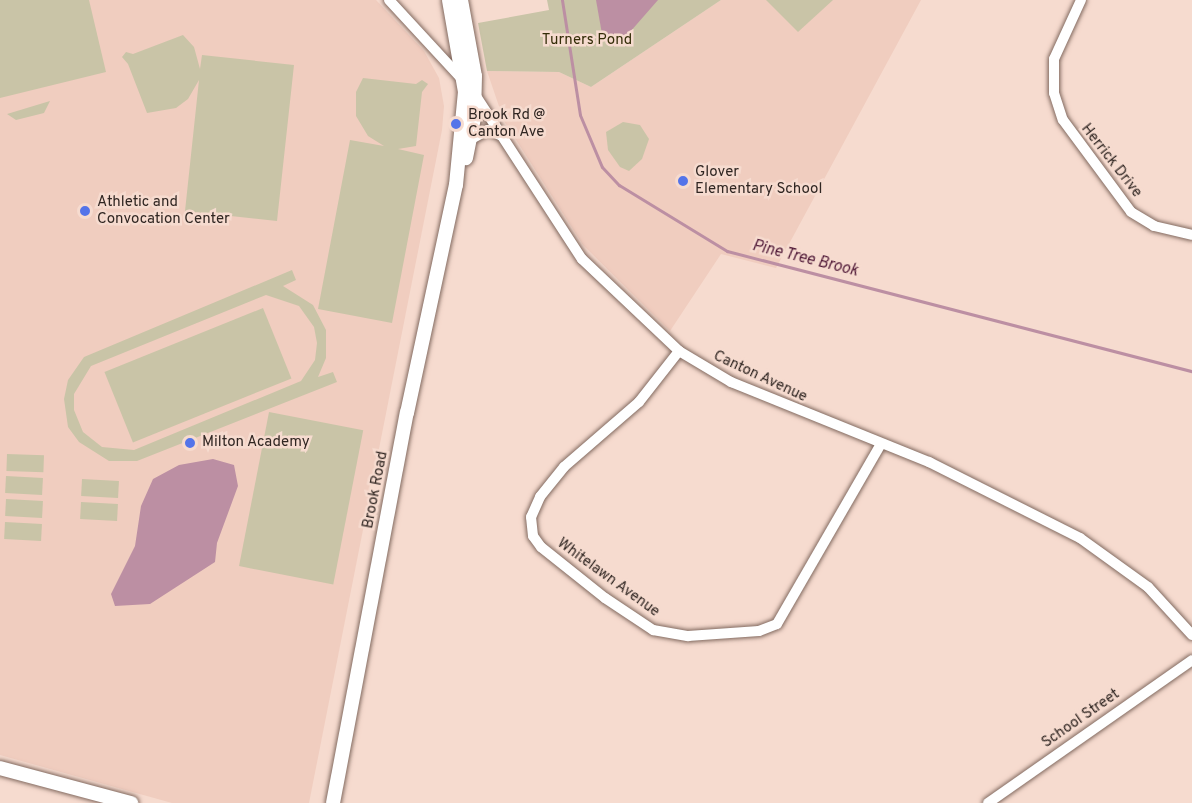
<!DOCTYPE html>
<html>
<head>
<meta charset="utf-8">
<style>
  body { margin:0 }
  #map { position:relative; width:1192px; height:803px; overflow:hidden; background:#f6dbcf; font-family:Overpass,sans-serif }
  div>[style] { position:absolute }
  .built>* { inset:0; background:#f0cdbf }
  .green>* { inset:0; background:#c9c4a7; transform-origin:0 0 }
  .water>* { inset:0; background:#bc8fa3 }
  .stream>* { height:3px; margin:-1.5px; padding:0 1.5px; transform-origin:1.5px; border-radius:1.5px; background:#bc8fa3 }
  .roads { filter:drop-shadow(0 0 2px #826a60) drop-shadow(0 0 2px #826a60) }
  .minor>* { height:10px; margin:-5px; padding:0 5px; transform-origin:5px; border-radius:5px; background:#fff }
  .major>* { height:14px; margin:-7px; padding:0 7px; transform-origin:7px; border-radius:7px; background:#fff }
  .dots>* { width:16px; height:16px; translate:-50% -50%; box-sizing:border-box; border:3px solid #f6dbcf; border-radius:50% }
  span { translate:-50% -50%; white-space:nowrap; text-align:center; line-height:1.15; -webkit-text-stroke:5px #f6dbcf; paint-order:stroke }
  .park-label { font-size:15px; color:#342d08 }
  .poi-label { font-size:15px; color:#302622 }
  .left { translate:0 -50%; text-align:left }
  .street-label { font-size:15px; color:#302622 }
  .water-label { font-size:16px; color:#501937; font-style:italic }
</style>
</head>
<body>
<div id="map">
  <div class="built">
    <div style="clip-path:polygon(0 0,376px 0,424px 51px,439px 78px,444px 106px,442px 130px,309px 803px,172px 803px,0 755px)"></div>
    <div style="clip-path:polygon(721px 0,921px 0,776px 268px,721px 254px,670px 331px,583px 245px,504px 121px,487px 71px,559px 72px,591px 87px)"></div>
  </div>
  <div class="green">
    <div style="clip-path:polygon(0 0,89px 0,106px 72px,0 98px)"></div>
    <div style="clip-path:polygon(547px 0,721px 0,591px 87px,559px 72px,487px 71px,478px 23px,549px 10px)"></div>
    <div style="clip-path:polygon(766px 0,833px 0,798px 32px)"></div>
    <div style="clip-path:polygon(183px 35px,194px 47px,200px 69px,202px 55px,294px 65px,277px 221px,185px 211px,199px 80px,188px 99px,176px 108px,147px 113px,128px 64px,122px 57px,126px 52px,133px 54px)"></div>
    <div style="clip-path:polygon(363px 78px,416px 84px,422px 80px,428px 84px,422px 92px,416px 146px,398px 149px,424px 155px,392px 323px,318px 309px,350px 140px,384px 146px,368px 136px,356px 116px,356px 92px)"></div>
    <div style="clip-path:polygon(50px 101px,44px 113px,16px 120px,7px 114px)"></div>
    <div style="clip-path:polygon(623px 122px,640px 125px,649px 139px,642px 159px,629px 171px,620px 167px,608px 150px,606px 132px)"></div>
    <div style="clip-path:polygon(evenodd,292px 270px,296px 280px,283px 286px,313px 305px,326px 330px,326px 358px,318px 377px,333px 372px,337px 382px,137px 461px,109px 461px,79px 442px,68px 427px,64px 399px,68px 380px,84px 357px,292px 270px,266px 295px,299px 306px,314px 327px,317px 343px,315px 360px,301px 381px,134px 450px,102px 447px,83px 432px,74px 410px,74px 394px,91px 366px,266px 295px)"></div>
    <div style="left:263px;top:308px;width:76px;height:171px;rotate:68deg"></div>
    <div style="left:269px;top:412px;width:96px;height:157px;rotate:11deg"></div>
    <div style="left:7px;top:454px;width:37px;height:17px;rotate:2deg"></div>
    <div style="left:6px;top:476px;width:37px;height:17px;rotate:3deg"></div>
    <div style="left:82px;top:479px;width:37px;height:17px;rotate:3deg"></div>
    <div style="left:6px;top:499px;width:37px;height:17px;rotate:3deg"></div>
    <div style="left:81px;top:502px;width:37px;height:17px;rotate:3deg"></div>
    <div style="left:5px;top:522px;width:37px;height:17px;rotate:3deg"></div>
  </div>
  <div class="water">
    <div style="clip-path:polygon(596px 0,658px 0,623px 40px,602px 34px)"></div>
    <div style="clip-path:polygon(213px 459px,234px 465px,238px 486px,217px 543px,215px 562px,150px 604px,115px 606px,111px 594px,135px 546px,141px 506px,153px 479px,179px 465px)"></div>
  </div>
  <div class="stream">
    <div style="left:562px;top:0;width:116px;rotate:81.1deg"></div>
    <div style="left:580px;top:115px;width:56px;rotate:67.1deg"></div>
    <div style="left:602px;top:167px;width:25px;rotate:47deg"></div>
    <div style="left:619px;top:185px;width:127px;rotate:31.4deg"></div>
    <div style="left:727px;top:251px;width:480px;rotate:14.5deg"></div>
  </div>
  <div class="roads">
    <div class="minor">
      <div style="left:389px;top:0;width:108px;rotate:47.3deg"></div>
      <div style="left:1081px;top:0;width:65px;rotate:114.6deg"></div>
      <div style="left:1054px;top:59px;width:34px;rotate:90deg"></div>
      <div style="left:1054px;top:93px;width:28px;rotate:72deg"></div>
      <div style="left:1063px;top:120px;width:114px;rotate:53.5deg"></div>
      <div style="left:1131px;top:212px;width:27px;rotate:31deg"></div>
      <div style="left:1154px;top:226px;width:39px;rotate:13deg"></div>
      <div style="left:474px;top:93px;width:198px;rotate:57deg"></div>
      <div style="left:582px;top:259px;width:134px;rotate:43.5deg"></div>
      <div style="left:679px;top:351px;width:61px;rotate:30.8deg"></div>
      <div style="left:731px;top:382px;width:214px;rotate:22deg"></div>
      <div style="left:929px;top:462px;width:169px;rotate:26.7deg"></div>
      <div style="left:1080px;top:538px;width:84px;rotate:35.8deg"></div>
      <div style="left:1148px;top:587px;width:65px;rotate:47.5deg"></div>
      <div style="left:471px;top:139px;width:19px;rotate:-28deg"></div>
      <div style="left:488px;top:130px;width:15px;rotate:23deg"></div>
      <div style="left:679px;top:351px;width:65px;rotate:128.1deg"></div>
      <div style="left:639px;top:402px;width:99px;rotate:139.1deg"></div>
      <div style="left:564px;top:467px;width:38px;rotate:129deg"></div>
      <div style="left:540px;top:497px;width:22px;rotate:114deg"></div>
      <div style="left:531px;top:517px;width:19px;rotate:84deg"></div>
      <div style="left:533px;top:536px;width:14px;rotate:54deg"></div>
      <div style="left:541px;top:547px;width:82px;rotate:38.6deg"></div>
      <div style="left:605px;top:598px;width:58px;rotate:33.7deg"></div>
      <div style="left:653px;top:630px;width:36px;rotate:10deg"></div>
      <div style="left:688px;top:636px;width:71px;rotate:-4deg"></div>
      <div style="left:759px;top:631px;width:19px;rotate:-21deg"></div>
      <div style="left:777px;top:624px;width:208px;rotate:-60deg"></div>
      <div style="left:988px;top:803px;width:249px;rotate:-35deg"></div>
    </div>
    <div class="major">
      <div style="left:461px;top:0;width:77px;rotate:79.6deg"></div>
      <div style="left:475px;top:76px;width:42px;rotate:91.4deg"></div>
      <div style="left:474px;top:118px;width:41px;rotate:101.3deg"></div>
      <div style="left:0;top:768px;width:136px;rotate:15deg"></div>
      <div style="left:333px;top:803px;width:397px;rotate:-79.3deg"></div>
      <div style="left:407px;top:413px;width:233px;rotate:-77.9deg"></div>
      <div style="left:456px;top:185px;width:93px;rotate:-84.5deg"></div>
      <div style="left:465px;top:92px;width:93px;rotate:-99.9deg"></div>
    </div>
  </div>
  <div class="dots">
    <div style="left:456px;top:124px;background:#5474e9"></div>
    <div style="left:683px;top:181px;background:#5474e9"></div>
    <div style="left:85px;top:211px;background:#5474e9"></div>
    <div style="left:190px;top:443px;background:#5474e9"></div>
  </div>
  <div class="park-label">
    <span style="left:587px;top:41px">Turners Pond</span>
  </div>
  <div class="poi-label">
    <span class="left" style="left:468px;top:124px">Brook Rd @<br>Canton Ave</span>
    <span class="left" style="left:695px;top:181px">Glover<br>Elementary School</span>
    <span class="left" style="left:97px;top:211px">Athletic and<br>Convocation Center</span>
    <span class="left" style="left:202px;top:443px">Milton Academy</span>
  </div>
  <div class="street-label">
    <span style="left:1111px;top:161px;rotate:52deg">Herrick Drive</span>
    <span style="left:760px;top:377px;rotate:25deg">Canton Avenue</span>
    <span style="left:376px;top:490px;rotate:-79deg">Brook Road</span>
    <span style="left:608px;top:578px;rotate:36deg">Whitelawn Avenue</span>
    <span style="left:1081px;top:719px;rotate:-35deg">School Street</span>
  </div>
  <div class="water-label">
    <span style="left:805px;top:259px;rotate:14deg">Pine Tree Brook</span>
  </div>
</div>
</body>
</html>
